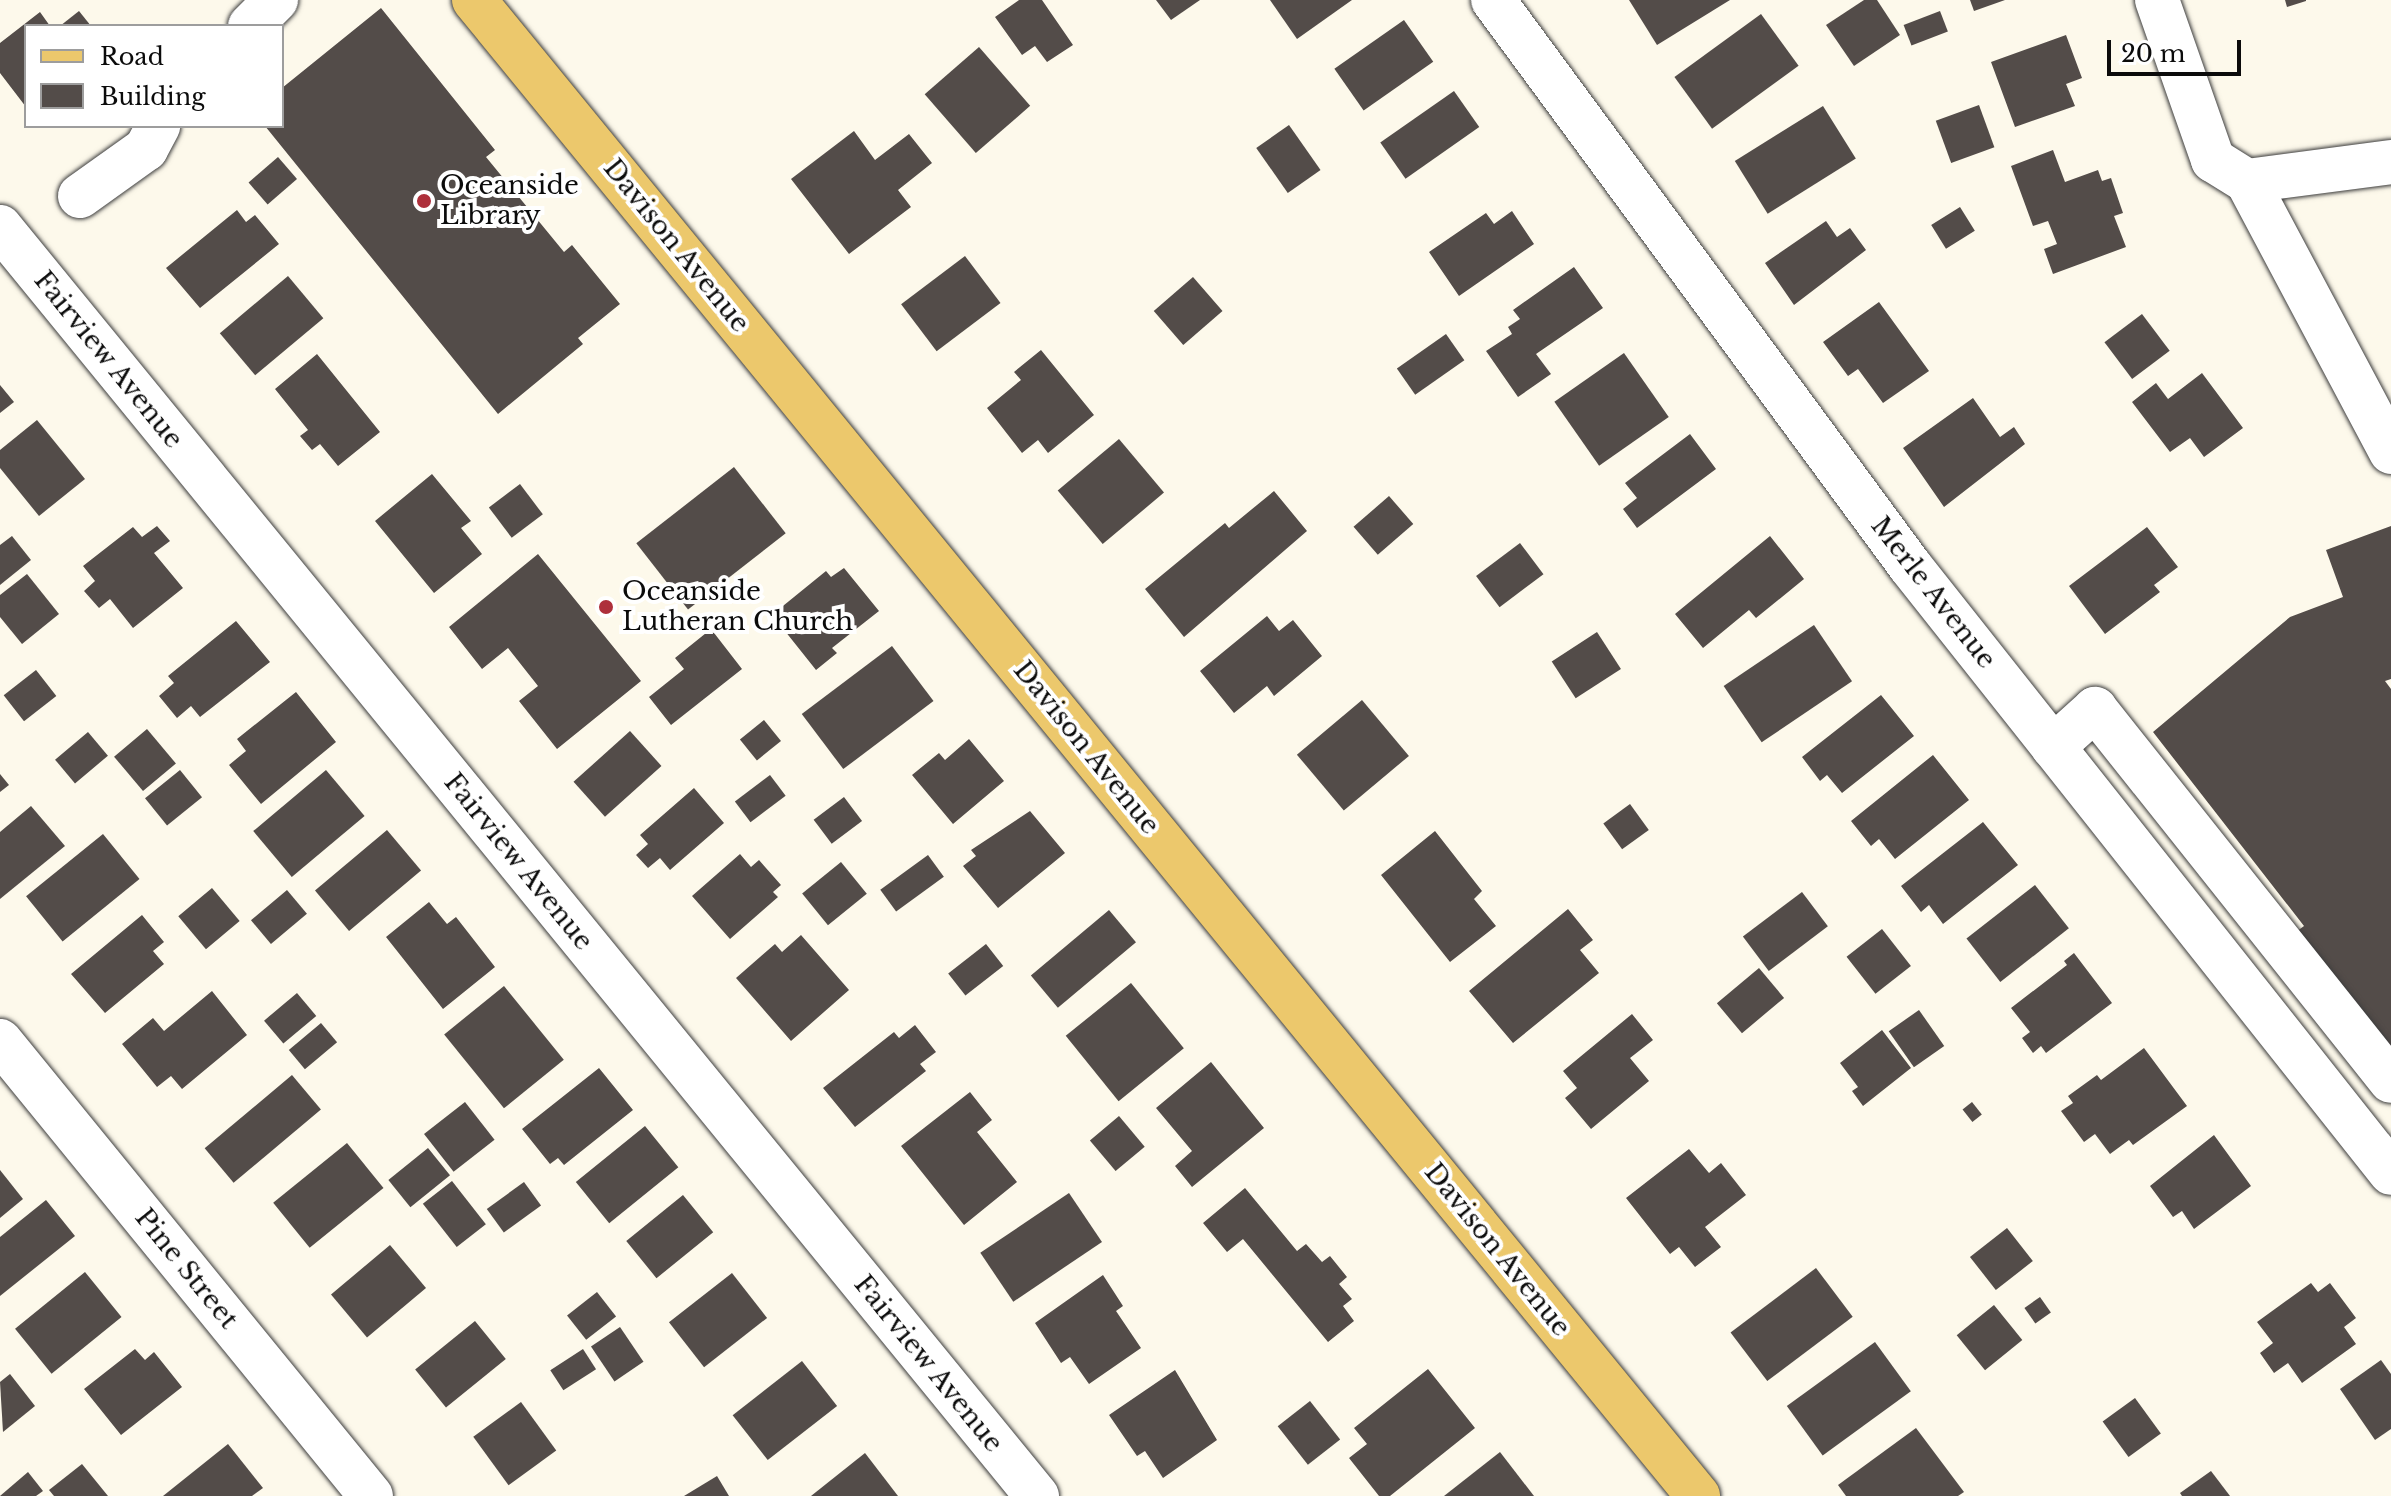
<!DOCTYPE html>
<html>
<head>
<meta charset="utf-8">
<style>
  body { margin:0 }
  #map { position:relative; width:2391px; height:1496px; overflow:hidden; background:#fdf9eb; font-family:"Libre Baskerville",serif }
  div>[style] { position:absolute }
  .building>* { inset:0; background:#534c49; transform-origin:0 0 }
  .roads { filter:drop-shadow(0 0 2px #3e3e3e) drop-shadow(0 0 2px #3e3e3e) }
  .minor>* { height:44px; margin:-22px; padding:0 22px; transform-origin:22px; border-radius:22px; background:#fff }
  .major>* { height:44px; margin:-22px; padding:0 22px; transform-origin:22px; border-radius:22px; background:#ecc86c }
  .dots>* { width:22px; height:22px; translate:-50% -50%; box-sizing:border-box; border:4px solid #fff; border-radius:50% }
  span { translate:-50% -50%; white-space:nowrap; text-align:center; line-height:1.15; -webkit-text-stroke:8px #fff; paint-order:stroke }
  .poi-label { font-size:26px; color:#0b0b0b }
  .left { translate:0 -50%; text-align:left }
  .street-label { font-size:26px; color:#0b0b0b }
  .legend { position:absolute; left:24px; top:24px; width:260px; height:104px; box-sizing:border-box; background:#fff; border:2px solid #9d9d9d; margin:0; padding:10px 14px; list-style:none; font-size:24px; color:#0b0b0b }
  .legend li { display:flex; align-items:center; gap:16px; height:40px }
  .legend b { width:40px; border:2px solid #9d9d9d }
  .scale { position:absolute; left:2107px; top:40px; width:134px; height:36px; box-sizing:border-box; border:4px solid #0b0b0b; border-top:0; padding-left:10px; font-size:24px; line-height:28px; white-space:nowrap; color:#0b0b0b; -webkit-text-stroke:6px #fff; paint-order:stroke }
</style>
</head>
<body>
<div id="map">
  <div class="building">
    <div style="clip-path:polygon(1019px 0,1042px 0,1073px 45px,1047px 62px,1035px 46px,1022px 55px,995px 17px)"></div>
    <div style="clip-path:polygon(1156px 0,1200px 0,1171px 20px)"></div>
    <div style="clip-path:polygon(1270px 0,1352px 0,1297px 39px)"></div>
    <div style="clip-path:polygon(1629px 0,1730px 0,1657px 45px)"></div>
    <div style="clip-path:polygon(1864px 0,1877px 0,1900px 35px,1854px 66px,1826px 25px)"></div>
    <div style="clip-path:polygon(1970px 0,2005px 0,1974px 11px)"></div>
    <div style="clip-path:polygon(2285px 0,2306px 0,2306px 1px,2287px 7px)"></div>
    <div style="clip-path:polygon(381px 8px,495px 150px,486px 157px,564px 252px,572px 245px,620px 304px,578px 338px,583px 344px,498px 414px,265px 126px,282px 126px,282px 88px)"></div>
    <div style="clip-path:polygon(79px 11px,91px 26px,60px 26px)"></div>
    <div style="left:1940px;top:11px;width:22px;height:39px;rotate:69deg"></div>
    <div style="clip-path:polygon(40px 12px,50px 26px,26px 26px,26px 107px,0 73px,0 43px)"></div>
    <div style="left:1761px;top:14px;width:64px;height:107px;rotate:54deg"></div>
    <div style="left:1404px;top:20px;width:51px;height:85px;rotate:55deg"></div>
    <div style="clip-path:polygon(2066px 35px,2082px 78px,2066px 84px,2075px 106px,2015px 127px,1991px 62px)"></div>
    <div style="left:979px;top:47px;width:78px;height:72px;rotate:49deg"></div>
    <div style="left:1454px;top:91px;width:44px;height:90px;rotate:55deg"></div>
    <div style="left:1979px;top:105px;width:45px;height:46px;rotate:70deg"></div>
    <div style="left:1823px;top:106px;width:62px;height:104px;rotate:58deg"></div>
    <div style="left:1289px;top:125px;width:55px;height:40px;rotate:55deg"></div>
    <div style="clip-path:polygon(854px 131px,875px 160px,909px 134px,932px 163px,898px 190px,911px 207px,849px 254px,791px 179px)"></div>
    <div style="clip-path:polygon(2053px 150px,2065px 182px,2098px 170px,2102px 181px,2111px 178px,2123px 213px,2114px 216px,2126px 247px,2053px 274px,2044px 249px,2057px 244px,2048px 221px,2033px 226px,2011px 166px)"></div>
    <div style="left:278px;top:157px;width:29px;height:39px;rotate:49deg"></div>
    <div style="left:1960px;top:207px;width:28px;height:34px;rotate:58deg"></div>
    <div style="clip-path:polygon(237px 210px,246px 222px,255px 215px,279px 244px,200px 308px,166px 268px)"></div>
    <div style="clip-path:polygon(1512px 211px,1534px 244px,1459px 296px,1429px 252px,1486px 213px,1494px 224px)"></div>
    <div style="clip-path:polygon(1826px 221px,1837px 237px,1850px 228px,1866px 250px,1794px 305px,1765px 263px)"></div>
    <div style="left:965px;top:256px;width:59px;height:80px;rotate:53deg"></div>
    <div style="clip-path:polygon(1574px 267px,1603px 308px,1536px 354px,1551px 374px,1518px 397px,1486px 351px,1512px 334px,1508px 327px,1520px 319px,1513px 310px)"></div>
    <div style="left:288px;top:276px;width:55px;height:89px;rotate:50deg"></div>
    <div style="left:1193px;top:277px;width:45px;height:52px;rotate:49deg"></div>
    <div style="clip-path:polygon(1879px 302px,1929px 371px,1883px 403px,1858px 369px,1848px 376px,1823px 342px)"></div>
    <div style="left:2142px;top:314px;width:46px;height:47px;rotate:53deg"></div>
    <div style="left:1446px;top:334px;width:32px;height:60px;rotate:55deg"></div>
    <div style="clip-path:polygon(1041px 350px,1094px 415px,1048px 453px,1038px 440px,1022px 453px,987px 408px,1021px 380px,1014px 372px)"></div>
    <div style="left:1624px;top:353px;width:78px;height:85px;rotate:55deg"></div>
    <div style="clip-path:polygon(317px 354px,380px 432px,338px 466px,320px 444px,312px 450px,300px 436px,308px 430px,275px 389px)"></div>
    <div style="clip-path:polygon(2202px 373px,2243px 428px,2204px 457px,2190px 438px,2170px 452px,2132px 402px,2156px 383px,2168px 399px)"></div>
    <div style="clip-path:polygon(0 385px,14px 402px,0 413px)"></div>
    <div style="clip-path:polygon(1973px 398px,2000px 437px,2014px 427px,2025px 444px,1944px 507px,1903px 448px)"></div>
    <div style="clip-path:polygon(37px 420px,85px 479px,39px 516px,0 468px,0 450px)"></div>
    <div style="clip-path:polygon(1690px 434px,1716px 469px,1637px 528px,1623px 509px,1637px 498px,1625px 483px)"></div>
    <div style="left:1119px;top:439px;width:70px;height:80px;rotate:50deg"></div>
    <div style="left:734px;top:467px;width:84px;height:124px;rotate:52deg"></div>
    <div style="clip-path:polygon(432px 474px,471px 521px,461px 528px,482px 554px,434px 593px,375px 521px)"></div>
    <div style="left:520px;top:484px;width:38px;height:39px;rotate:53deg"></div>
    <div style="clip-path:polygon(1274px 491px,1307px 531px,1184px 637px,1145px 589px,1225px 523px,1229px 528px)"></div>
    <div style="left:1389px;top:496px;width:37px;height:47px;rotate:49deg"></div>
    <div style="clip-path:polygon(157px 526px,170px 541px,154px 553px,183px 588px,133px 628px,110px 599px,99px 608px,84px 591px,95px 581px,83px 566px,133px 527px,142px 537px)"></div>
    <div style="clip-path:polygon(2391px 526px,2391px 679px,2385px 681px,2391px 689px,2391px 1070px,2288px 938px,2304px 926px,2153px 732px,2290px 617px,2343px 597px,2326px 550px)"></div>
    <div style="clip-path:polygon(2147px 527px,2178px 567px,2154px 585px,2160px 592px,2105px 634px,2069px 586px)"></div>
    <div style="clip-path:polygon(12px 536px,31px 560px,0 585px,0 545px)"></div>
    <div style="clip-path:polygon(1770px 536px,1804px 579px,1756px 618px,1749px 610px,1703px 648px,1675px 614px)"></div>
    <div style="left:1520px;top:543px;width:39px;height:55px;rotate:53deg"></div>
    <div style="clip-path:polygon(538px 554px,641px 681px,557px 749px,519px 701px,538px 686px,508px 648px,482px 669px,449px 627px)"></div>
    <div style="clip-path:polygon(844px 568px,879px 611px,832px 648px,837px 653px,816px 670px,777px 621px,783px 615px,778px 610px,826px 571px,831px 577px)"></div>
    <div style="clip-path:polygon(27px 574px,59px 614px,22px 644px,0 617px,0 595px)"></div>
    <div style="clip-path:polygon(1267px 616px,1279px 631px,1293px 620px,1322px 656px,1274px 696px,1267px 686px,1234px 713px,1200px 671px)"></div>
    <div style="clip-path:polygon(236px 621px,270px 662px,200px 717px,191px 706px,177px 718px,159px 696px,174px 683px,168px 676px)"></div>
    <div style="left:1814px;top:625px;width:68px;height:109px;rotate:56deg"></div>
    <div style="clip-path:polygon(711px 629px,742px 669px,671px 725px,649px 697px,684px 669px,675px 658px)"></div>
    <div style="left:1597px;top:632px;width:44px;height:54px;rotate:57deg"></div>
    <div style="left:892px;top:646px;width:69px;height:113px;rotate:53deg"></div>
    <div style="left:36px;top:670px;width:33px;height:41px;rotate:52deg"></div>
    <div style="clip-path:polygon(296px 692px,336px 742px,261px 804px,229px 765px,246px 751px,237px 739px)"></div>
    <div style="clip-path:polygon(1881px 695px,1914px 736px,1842px 793px,1827px 775px,1820px 781px,1802px 757px)"></div>
    <div style="left:1362px;top:700px;width:73px;height:85px;rotate:50deg"></div>
    <div style="left:764px;top:720px;width:27px;height:31px;rotate:51deg"></div>
    <div style="left:147px;top:729px;width:45px;height:43px;rotate:50deg"></div>
    <div style="left:630px;top:731px;width:47px;height:76px;rotate:48deg"></div>
    <div style="left:88px;top:732px;width:31px;height:43px;rotate:50deg"></div>
    <div style="clip-path:polygon(969px 739px,1004px 781px,953px 824px,912px 775px,939px 753px,945px 760px)"></div>
    <div style="clip-path:polygon(1933px 755px,1969px 800px,1895px 859px,1879px 839px,1871px 846px,1851px 821px)"></div>
    <div style="left:180px;top:770px;width:35px;height:45px;rotate:51deg"></div>
    <div style="left:326px;top:770px;width:60px;height:95px;rotate:50deg"></div>
    <div style="clip-path:polygon(0 774px,9px 785px,0 792px)"></div>
    <div style="left:770px;top:775px;width:26px;height:44px;rotate:53deg"></div>
    <div style="clip-path:polygon(694px 788px,724px 823px,670px 870px,660px 858px,648px 868px,636px 855px,648px 844px,640px 835px)"></div>
    <div style="left:844px;top:797px;width:30px;height:38px;rotate:53deg"></div>
    <div style="left:1630px;top:804px;width:32px;height:33px;rotate:54deg"></div>
    <div style="clip-path:polygon(31px 806px,65px 846px,0 899px,0 832px)"></div>
    <div style="clip-path:polygon(1030px 811px,1065px 853px,998px 908px,963px 866px,976px 856px,971px 850px)"></div>
    <div style="clip-path:polygon(1983px 822px,2018px 865px,1943px 924px,1929px 905px,1921px 912px,1901px 886px)"></div>
    <div style="left:387px;top:830px;width:53px;height:94px;rotate:50deg"></div>
    <div style="clip-path:polygon(1435px 831px,1482px 891px,1474px 899px,1496px 926px,1450px 962px,1381px 875px)"></div>
    <div style="left:103px;top:834px;width:58px;height:99px;rotate:51deg"></div>
    <div style="clip-path:polygon(740px 854px,751px 867px,759px 860px,781px 885px,773px 892px,778px 897px,730px 939px,692px 896px)"></div>
    <div style="left:928px;top:855px;width:27px;height:59px;rotate:54deg"></div>
    <div style="left:841px;top:862px;width:41px;height:50px;rotate:51deg"></div>
    <div style="left:2035px;top:885px;width:55px;height:87px;rotate:52deg"></div>
    <div style="left:212px;top:888px;width:43px;height:44px;rotate:50deg"></div>
    <div style="left:287px;top:890px;width:31px;height:47px;rotate:50deg"></div>
    <div style="left:1802px;top:892px;width:43px;height:74px;rotate:53deg"></div>
    <div style="clip-path:polygon(429px 902px,447px 924px,456px 917px,495px 967px,443px 1009px,386px 937px)"></div>
    <div style="clip-path:polygon(1568px 909px,1593px 940px,1580px 950px,1599px 973px,1513px 1043px,1469px 991px)"></div>
    <div style="left:1109px;top:910px;width:42px;height:102px;rotate:50deg"></div>
    <div style="clip-path:polygon(142px 915px,164px 942px,153px 951px,164px 964px,105px 1013px,71px 974px)"></div>
    <div style="left:1882px;top:929px;width:47px;height:45px;rotate:52deg"></div>
    <div style="clip-path:polygon(801px 935px,849px 990px,791px 1041px,736px 978px,775px 944px,782px 952px)"></div>
    <div style="left:986px;top:944px;width:28px;height:48px;rotate:52deg"></div>
    <div style="clip-path:polygon(2074px 953px,2112px 1003px,2046px 1053px,2041px 1046px,2033px 1053px,2022px 1038px,2030px 1032px,2011px 1008px,2067px 965px,2064px 961px)"></div>
    <div style="left:1759px;top:968px;width:39px;height:55px;rotate:50deg"></div>
    <div style="left:1131px;top:983px;width:84px;height:84px;rotate:51deg"></div>
    <div style="left:504px;top:986px;width:95px;height:77px;rotate:51deg"></div>
    <div style="clip-path:polygon(212px 991px,247px 1035px,182px 1089px,171px 1076px,157px 1087px,122px 1044px,153px 1018px,164px 1031px)"></div>
    <div style="left:297px;top:993px;width:30px;height:43px;rotate:50deg"></div>
    <div style="left:1919px;top:1010px;width:44px;height:37px;rotate:55deg"></div>
    <div style="clip-path:polygon(1632px 1014px,1653px 1040px,1630px 1058px,1649px 1081px,1591px 1129px,1565px 1098px,1577px 1088px,1563px 1071px)"></div>
    <div style="left:321px;top:1023px;width:25px;height:42px;rotate:50deg"></div>
    <div style="clip-path:polygon(915px 1025px,936px 1052px,920px 1064px,926px 1071px,855px 1127px,823px 1088px,894px 1032px,899px 1038px)"></div>
    <div style="clip-path:polygon(1882px 1030px,1911px 1068px,1863px 1106px,1852px 1091px,1858px 1087px,1840px 1063px)"></div>
    <div style="clip-path:polygon(2144px 1048px,2187px 1106px,2133px 1145px,2129px 1140px,2110px 1154px,2095px 1134px,2084px 1142px,2061px 1111px,2073px 1103px,2068px 1096px,2097px 1075px,2101px 1080px)"></div>
    <div style="clip-path:polygon(1211px 1062px,1264px 1128px,1192px 1187px,1175px 1166px,1192px 1151px,1156px 1108px)"></div>
    <div style="clip-path:polygon(599px 1068px,633px 1110px,564px 1165px,558px 1158px,550px 1164px,522px 1129px)"></div>
    <div style="left:292px;top:1075px;width:45px;height:114px;rotate:50deg"></div>
    <div style="clip-path:polygon(970px 1092px,992px 1120px,977px 1132px,1017px 1182px,964px 1225px,901px 1146px)"></div>
    <div style="left:465px;top:1102px;width:48px;height:52px;rotate:52deg"></div>
    <div style="left:1972px;top:1102px;width:16px;height:12px;rotate:52deg"></div>
    <div style="left:1119px;top:1116px;width:40px;height:38px;rotate:50deg"></div>
    <div style="left:645px;top:1126px;width:53px;height:89px;rotate:51deg"></div>
    <div style="clip-path:polygon(2214px 1135px,2251px 1186px,2194px 1229px,2182px 1211px,2173px 1217px,2150px 1186px)"></div>
    <div style="left:347px;top:1143px;width:58px;height:95px;rotate:51deg"></div>
    <div style="left:428px;top:1148px;width:35px;height:51px;rotate:51deg"></div>
    <div style="clip-path:polygon(1689px 1149px,1709px 1173px,1721px 1163px,1746px 1195px,1705px 1227px,1721px 1247px,1695px 1267px,1679px 1247px,1670px 1254px,1626px 1198px)"></div>
    <div style="clip-path:polygon(0 1170px,23px 1199px,0 1218px)"></div>
    <div style="left:452px;top:1181px;width:55px;height:37px;rotate:52deg"></div>
    <div style="left:524px;top:1182px;width:29px;height:46px;rotate:54deg"></div>
    <div style="clip-path:polygon(1245px 1188px,1297px 1251px,1306px 1244px,1322px 1262px,1330px 1256px,1347px 1277px,1339px 1284px,1352px 1299px,1343px 1306px,1354px 1321px,1328px 1342px,1243px 1239px,1227px 1252px,1203px 1223px)"></div>
    <div style="left:1069px;top:1193px;width:59px;height:107px;rotate:56deg"></div>
    <div style="left:683px;top:1195px;width:48px;height:73px;rotate:51deg"></div>
    <div style="clip-path:polygon(46px 1200px,75px 1236px,0 1296px,0 1237px)"></div>
    <div style="left:2007px;top:1228px;width:42px;height:47px;rotate:52deg"></div>
    <div style="left:390px;top:1245px;width:56px;height:77px;rotate:50deg"></div>
    <div style="left:1816px;top:1268px;width:61px;height:107px;rotate:53deg"></div>
    <div style="left:85px;top:1272px;width:58px;height:90px;rotate:51deg"></div>
    <div style="left:732px;top:1273px;width:57px;height:80px;rotate:52deg"></div>
    <div style="clip-path:polygon(1103px 1275px,1123px 1306px,1116px 1311px,1141px 1348px,1089px 1384px,1070px 1357px,1061px 1363px,1035px 1323px)"></div>
    <div style="clip-path:polygon(2311px 1283px,2318px 1292px,2330px 1283px,2356px 1318px,2344px 1327px,2356px 1344px,2302px 1383px,2288px 1363px,2274px 1373px,2260px 1353px,2273px 1343px,2257px 1322px)"></div>
    <div style="left:597px;top:1292px;width:31px;height:38px;rotate:52deg"></div>
    <div style="left:2040px;top:1297px;width:19px;height:19px;rotate:55deg"></div>
    <div style="left:1994px;top:1305px;width:45px;height:48px;rotate:51deg"></div>
    <div style="left:475px;top:1321px;width:49px;height:77px;rotate:51deg"></div>
    <div style="left:620px;top:1327px;width:42px;height:35px;rotate:56deg"></div>
    <div style="left:1875px;top:1342px;width:61px;height:109px;rotate:54deg"></div>
    <div style="clip-path:polygon(135px 1349px,145px 1360px,154px 1352px,182px 1387px,121px 1435px,84px 1389px)"></div>
    <div style="left:583px;top:1349px;width:24px;height:39px;rotate:57deg"></div>
    <div style="clip-path:polygon(2381px 1360px,2391px 1374px,2391px 1429px,2375px 1440px,2340px 1389px)"></div>
    <div style="left:802px;top:1361px;width:57px;height:88px;rotate:52deg"></div>
    <div style="clip-path:polygon(1428px 1369px,1475px 1428px,1390px 1496px,1379px 1496px,1349px 1458px,1367px 1444px,1354px 1428px)"></div>
    <div style="clip-path:polygon(1175px 1370px,1217px 1440px,1163px 1478px,1145px 1451px,1137px 1456px,1109px 1415px)"></div>
    <div style="clip-path:polygon(10px 1374px,35px 1406px,3px 1432px,0 1382px)"></div>
    <div style="left:2135px;top:1398px;width:44px;height:40px;rotate:54deg"></div>
    <div style="left:1310px;top:1401px;width:49px;height:41px;rotate:52deg"></div>
    <div style="left:521px;top:1402px;width:60px;height:59px;rotate:54deg"></div>
    <div style="clip-path:polygon(1916px 1428px,1964px 1492px,1958px 1496px,1846px 1496px,1838px 1485px)"></div>
    <div style="clip-path:polygon(228px 1444px,263px 1488px,252px 1496px,163px 1496px)"></div>
    <div style="clip-path:polygon(1500px 1452px,1534px 1496px,1444px 1496px)"></div>
    <div style="clip-path:polygon(865px 1453px,898px 1496px,811px 1496px)"></div>
    <div style="clip-path:polygon(82px 1464px,108px 1496px,54px 1496px,49px 1490px)"></div>
    <div style="clip-path:polygon(2211px 1471px,2230px 1496px,2182px 1496px,2180px 1493px)"></div>
    <div style="clip-path:polygon(28px 1472px,43px 1491px,36px 1496px,0 1496px)"></div>
    <div style="clip-path:polygon(717px 1476px,729px 1496px,684px 1496px)"></div>
  </div>
  <div class="roads">
    <div class="minor">
      <div style="left:1493px;top:0;width:703px;rotate:53.62deg"></div>
      <div style="left:1910px;top:566px;width:774px;rotate:51.61deg"></div>
      <div style="left:2157px;top:0;width:170px;rotate:70.7deg"></div>
      <div style="left:2213px;top:160px;width:40px;rotate:32deg"></div>
      <div style="left:250px;top:26px;width:37px;rotate:-45deg"></div>
      <div style="left:2247px;top:181px;width:307px;rotate:62deg"></div>
      <div style="left:2247px;top:181px;width:145px;rotate:-7.5deg"></div>
      <div style="left:80px;top:196px;width:81px;rotate:-35.5deg"></div>
      <div style="left:146px;top:149px;width:26px;rotate:-62deg"></div>
      <div style="left:0;top:227px;width:1639px;rotate:50.75deg"></div>
      <div style="left:2053px;top:747px;width:57px;rotate:-42.1deg"></div>
      <div style="left:2095px;top:709px;width:475px;rotate:51.5deg"></div>
      <div style="left:0;top:1041px;width:587px;rotate:50.81deg"></div>
    </div>
    <div class="major">
      <div style="left:474px;top:0;width:1933px;rotate:50.71deg"></div>
    </div>
  </div>
  <div class="dots">
    <div style="left:424px;top:201px;background:#ae303b"></div>
    <div style="left:606px;top:607px;background:#ae303b"></div>
  </div>
  <div class="poi-label">
    <span class="left" style="left:440px;top:201px">Oceanside<br>Library</span>
    <span class="left" style="left:622px;top:607px">Oceanside<br>Lutheran Church</span>
  </div>
  <div class="street-label">
    <span style="left:676px;top:246px;rotate:51deg">Davison Avenue</span>
    <span style="left:108px;top:360px;rotate:51deg">Fairview Avenue</span>
    <span style="left:1933px;top:593px;rotate:52deg">Merle Avenue</span>
    <span style="left:1086px;top:748px;rotate:51deg">Davison Avenue</span>
    <span style="left:518px;top:862px;rotate:51deg">Fairview Avenue</span>
    <span style="left:1497px;top:1250px;rotate:51deg">Davison Avenue</span>
    <span style="left:186px;top:1269px;rotate:51deg">Pine Street</span>
    <span style="left:928px;top:1364px;rotate:51deg">Fairview Avenue</span>
  </div>
  <ul class="legend">
  <li><b style="height:10px;background:#ecc86c"></b>Road</li>
  <li><b style="height:22px;background:#534c49"></b>Building</li>
  </ul>
  <div class="scale">20 m</div>
</div>
</body>
</html>
